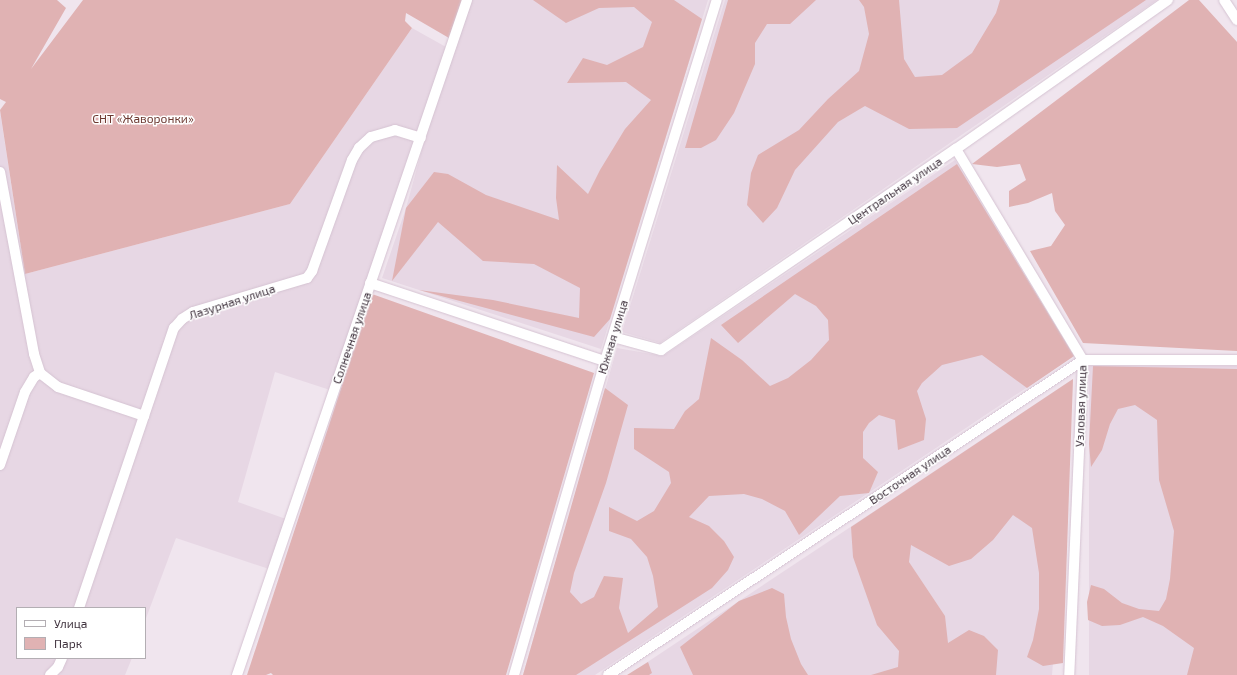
<!DOCTYPE html>
<html>
<head>
<meta charset="utf-8">
<style>
  body { margin:0 }
  #map { position:relative; width:1237px; height:675px; overflow:hidden; background:#f0e5ee; font-family:"Exo 2",sans-serif }
  div>[style] { position:absolute }
  .residential>* { inset:0; background:#e7d7e4; transform-origin:0 0 }
  .green>* { inset:0; background:#e0b2b3 }
  .roads { filter:drop-shadow(0 0 1px #d5c3d2) drop-shadow(0 0 1px #d5c3d2) }
  .minor>* { height:10px; margin:-5px; padding:0 5px; transform-origin:5px; border-radius:5px; background:#fff }
  span { translate:-50% -50%; white-space:nowrap; text-align:center; line-height:1.15; -webkit-text-stroke:3px #fff; paint-order:stroke }
  .park-label { font-size:12px; color:#6c3830 }
  .street-label { font-size:12px; color:#423540 }
  .legend { position:absolute; left:16px; top:607px; width:130px; height:52px; box-sizing:border-box; background:#fff; border:1px solid #b3aeb3; margin:0; padding:5px 7px; list-style:none; font-size:12px; color:#423540 }
  .legend li { display:flex; align-items:center; gap:8px; height:20px }
  .legend b { width:20px; border:1px solid #b3aeb3 }
</style>
</head>
<body>
<div id="map">
  <div class="residential">
    <div style="clip-path:polygon(463px 0,708px 0,601px 349px,382px 278px,406px 208px)"></div>
    <div style="clip-path:polygon(725px 0,1157px 0,660px 343px,622px 332px)"></div>
    <div style="clip-path:polygon(412px 28px,446px 47px,330px 390px,275px 372px,238px 502px,286px 519px,269px 569px,176px 538px,145px 621px,145px 608px,17px 608px,17px 658px,132px 658px,125px 675px,0 675px,0 111px,25px 274px,290px 204px)"></div>
    <div style="clip-path:polygon(955px 160px,1074px 356px,595px 675px,523px 675px,617px 348px,663px 356px)"></div>
    <div style="left:1089px;top:366px;width:148px;height:309px"></div>
    <div style="clip-path:polygon(1073px 379px,1066px 504px,1052px 675px,628px 675px)"></div>
  </div>
  <div class="green">
    <div style="clip-path:polygon(0 0,57px 0,66px 8px,31px 69px,83px 0,462px 0,449px 38px,406px 13px,405px 21px,412px 28px,290px 204px,25px 274px,0 110px,6px 102px,0 99px)"></div>
    <div style="clip-path:polygon(533px 0,674px 0,702px 19px,610px 319px,594px 337px,419px 290px,493px 300px,579px 318px,580px 288px,534px 264px,483px 261px,438px 222px,392px 281px,406px 208px,434px 172px,448px 174px,486px 195px,559px 220px,556px 198px,557px 165px,588px 194px,600px 170px,625px 129px,651px 100px,626px 82px,567px 83px,583px 58px,607px 65px,643px 47px,652px 22px,634px 7px,599px 8px,566px 23px)"></div>
    <div style="clip-path:polygon(728px 0,816px 0,790px 24px,767px 24px,755px 43px,755px 64px,734px 113px,716px 140px,701px 148px,685px 148px)"></div>
    <div style="clip-path:polygon(859px 0,899px 0,904px 59px,915px 77px,942px 75px,972px 53px,996px 13px,1000px 0,1146px 0,957px 128px,909px 129px,865px 106px,838px 122px,795px 170px,777px 208px,763px 223px,747px 205px,751px 173px,758px 155px,799px 130px,828px 99px,859px 71px,869px 34px,864px 7px)"></div>
    <div style="clip-path:polygon(1189px 0,1199px 0,1237px 42px,1237px 351px,1083px 343px,1030px 251px,1051px 246px,1065px 225px,1055px 211px,1052px 193px,1028px 203px,1009px 207px,1009px 191px,1026px 180px,1020px 164px,997px 167px,972px 164px)"></div>
    <div style="clip-path:polygon(957px 164px,1074px 356px,1027px 388px,982px 355px,942px 365px,922px 383px,917px 391px,926px 419px,924px 440px,898px 450px,895px 420px,879px 415px,869px 423px,863px 432px,863px 458px,878px 472px,869px 493px,840px 496px,799px 535px,785px 511px,762px 499px,744px 494px,709px 496px,689px 517px,709px 526px,724px 541px,734px 557px,728px 570px,712px 588px,576px 675px,523px 675px,605px 388px,628px 405px,606px 483px,574px 573px,570px 592px,581px 604px,594px 597px,604px 576px,623px 578px,619px 608px,628px 633px,658px 607px,653px 576px,647px 557px,631px 539px,609px 531px,609px 507px,637px 521px,654px 511px,671px 483px,669px 472px,634px 449px,634px 428px,674px 429px,685px 411px,699px 399px,711px 338px,742px 360px,770px 386px,788px 378px,811px 360px,829px 340px,828px 320px,816px 306px,795px 294px,738px 343px,721px 325px)"></div>
    <div style="clip-path:polygon(372px 294px,594px 373px,506px 675px,273px 675px,271px 673px,266px 675px,247px 675px)"></div>
    <div style="clip-path:polygon(1093px 366px,1237px 369px,1237px 675px,1187px 675px,1194px 648px,1163px 626px,1143px 617px,1120px 625px,1102px 626px,1088px 620px,1087px 602px,1091px 585px,1104px 589px,1122px 603px,1139px 609px,1159px 611px,1166px 599px,1170px 579px,1174px 531px,1159px 480px,1157px 420px,1135px 405px,1118px 409px,1110px 424px,1102px 450px,1091px 467px,1089px 444px)"></div>
    <div style="clip-path:polygon(1073px 379px,1063px 663px,1043px 666px,1027px 657px,1033px 640px,1039px 609px,1039px 573px,1032px 528px,1013px 515px,993px 540px,971px 559px,949px 566px,911px 545px,909px 562px,945px 616px,948px 643px,969px 630px,984px 636px,998px 650px,996px 675px,871px 675px,898px 667px,899px 651px,877px 625px,853px 557px,851px 527px)"></div>
    <div style="clip-path:polygon(772px 588px,784px 594px,786px 617px,791px 639px,801px 664px,808px 675px,693px 675px,680px 647px,739px 601px)"></div>
    <div style="clip-path:polygon(648px 662px,652px 673px,649px 675px,627px 675px)"></div>
  </div>
  <div class="roads">
    <div class="minor">
      <div style="left:1224px;top:0;width:24px;rotate:57deg"></div>
      <div style="left:956px;top:149px;width:246px;rotate:59deg"></div>
      <div style="left:1083px;top:360px;width:315px;rotate:92.5deg"></div>
      <div style="left:0;top:172px;width:185px;rotate:79.4deg"></div>
      <div style="left:34px;top:354px;width:20px;rotate:72deg"></div>
      <div style="left:40px;top:373px;width:23px;rotate:38deg"></div>
      <div style="left:58px;top:387px;width:91px;rotate:18.6deg"></div>
      <div style="left:370px;top:283px;width:248px;rotate:18.4deg"></div>
      <div style="left:613px;top:337px;width:50px;rotate:15.2deg"></div>
      <div style="left:661px;top:350px;width:357px;rotate:-34.3deg"></div>
      <div style="left:956px;top:149px;width:259px;rotate:-35.1deg"></div>
      <div style="left:0;top:465px;width:77px;rotate:-71.1deg"></div>
      <div style="left:25px;top:392px;width:17px;rotate:-59deg"></div>
      <div style="left:34px;top:377px;width:7px;rotate:-34deg"></div>
      <div style="left:79px;top:608px;width:296px;rotate:-71.3deg"></div>
      <div style="left:174px;top:328px;width:12px;rotate:-48deg"></div>
      <div style="left:182px;top:319px;width:13px;rotate:-32deg"></div>
      <div style="left:193px;top:312px;width:119px;rotate:-16.6deg"></div>
      <div style="left:307px;top:278px;width:9px;rotate:-54deg"></div>
      <div style="left:312px;top:271px;width:118px;rotate:-70.2deg"></div>
      <div style="left:352px;top:160px;width:14px;rotate:-60deg"></div>
      <div style="left:359px;top:148px;width:16px;rotate:-43deg"></div>
      <div style="left:371px;top:137px;width:25px;rotate:-16deg"></div>
      <div style="left:395px;top:130px;width:27px;rotate:17deg"></div>
      <div style="left:50px;top:675px;width:11px;rotate:-45deg"></div>
      <div style="left:58px;top:667px;width:10px;rotate:-66deg"></div>
      <div style="left:237px;top:675px;width:713px;rotate:-71.18deg"></div>
      <div style="left:514px;top:675px;width:327px;rotate:-73.8deg"></div>
      <div style="left:605px;top:361px;width:378px;rotate:-72.8deg"></div>
      <div style="left:608px;top:675px;width:570px;rotate:-33.55deg"></div>
      <div style="left:1083px;top:360px;width:154px"></div>
    </div>
  </div>
  <div class="park-label">
    <span style="left:143px;top:119px">СНТ «Жаворонки»</span>
  </div>
  <div class="street-label">
    <span style="left:895px;top:191px;rotate:-34deg">Центральная улица</span>
    <span style="left:232px;top:302px;rotate:-18deg">Лазурная улица</span>
    <span style="left:613px;top:337px;rotate:-73deg">Южная улица</span>
    <span style="left:352px;top:338px;rotate:-71deg">Солнечная улица</span>
    <span style="left:1081px;top:406px;rotate:-88deg">Узловая улица</span>
    <span style="left:910px;top:475px;rotate:-34deg">Восточная улица</span>
  </div>
  <ul class="legend">
  <li><b style="height:5px;background:#fff"></b>Улица</li>
  <li><b style="height:11px;background:#e0b2b3"></b>Парк</li>
  </ul>
</div>
</body>
</html>
